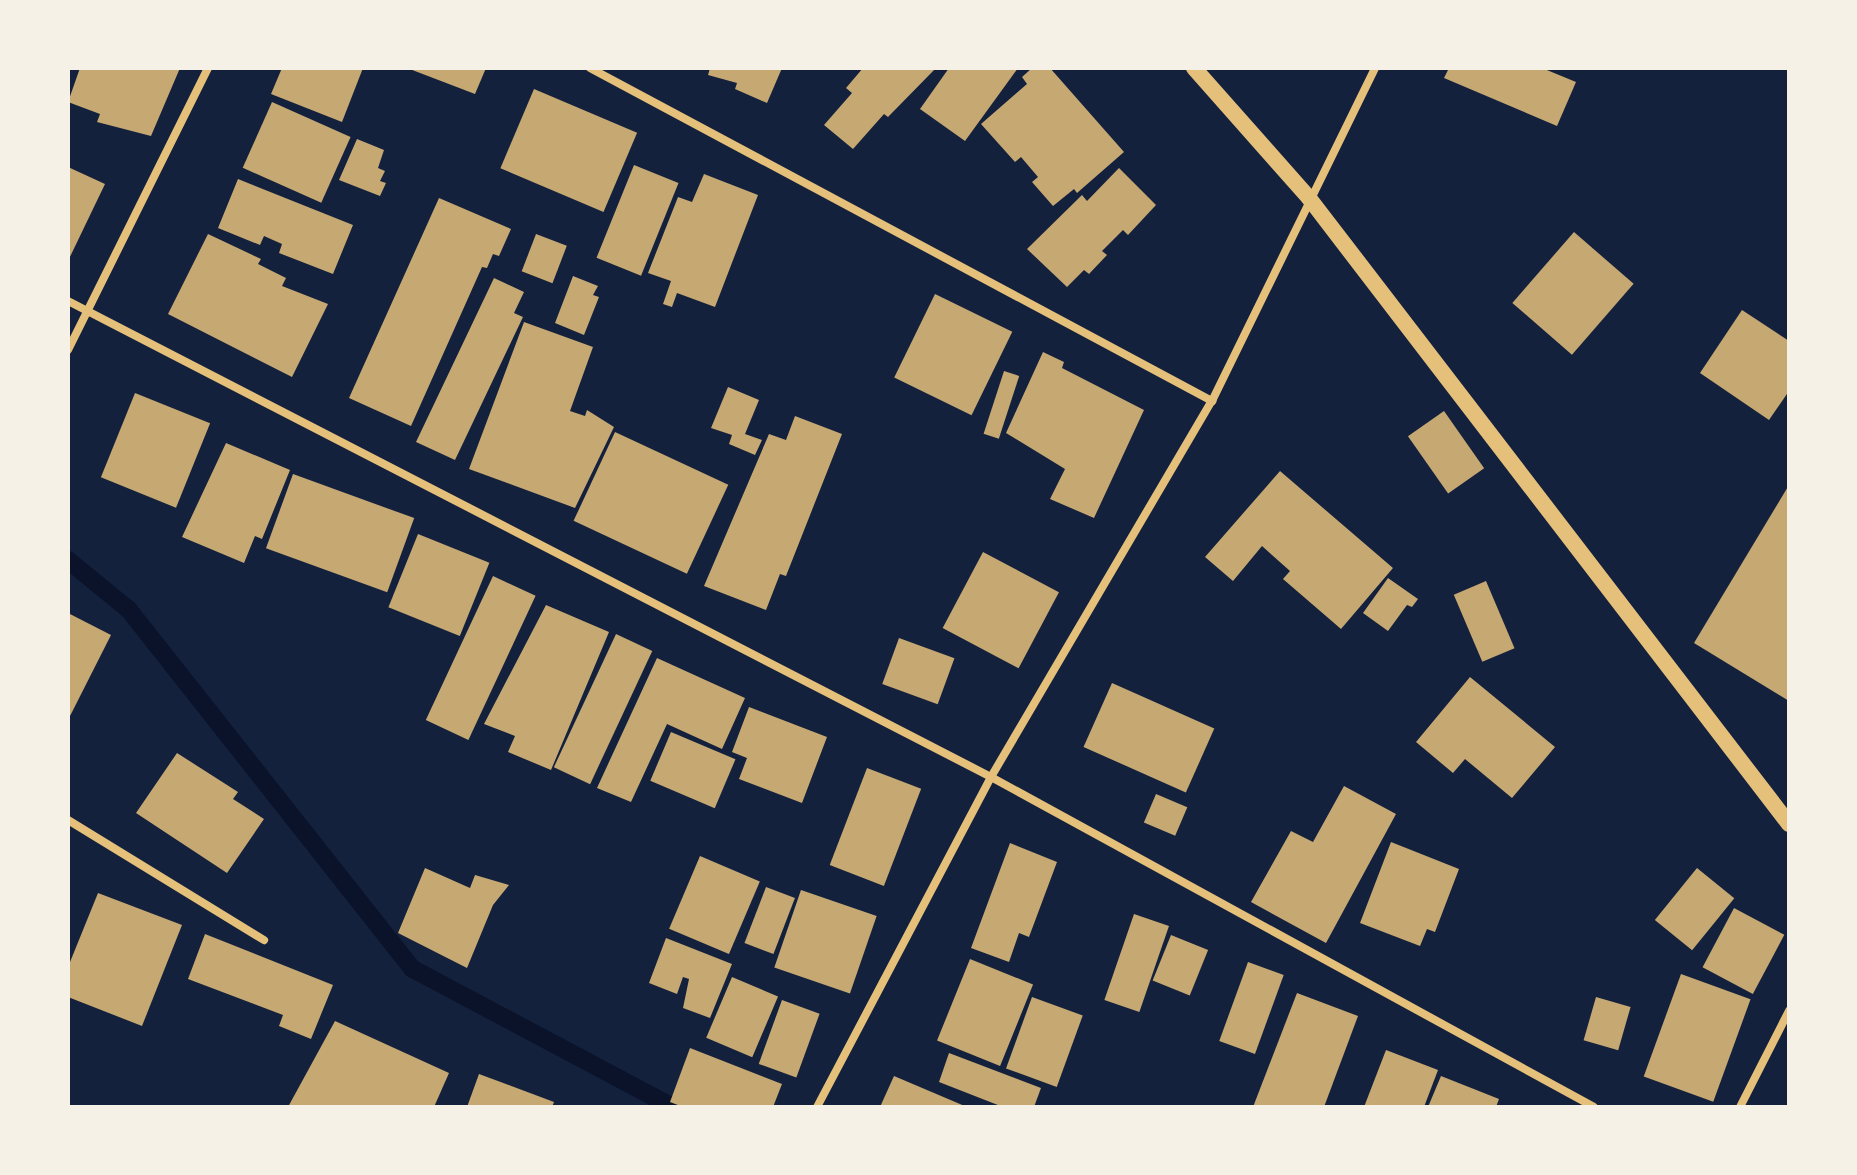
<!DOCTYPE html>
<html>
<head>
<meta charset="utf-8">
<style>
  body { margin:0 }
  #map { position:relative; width:1857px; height:1175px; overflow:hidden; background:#14213d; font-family:"Source Sans 3",sans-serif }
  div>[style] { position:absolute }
  .stream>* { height:18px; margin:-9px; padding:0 9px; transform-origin:9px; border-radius:9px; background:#0b132b }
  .building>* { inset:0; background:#c6a872; transform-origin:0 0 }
  .minor>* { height:8px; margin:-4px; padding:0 4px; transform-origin:4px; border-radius:4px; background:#e5c07b }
  .secondary>* { height:16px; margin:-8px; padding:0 8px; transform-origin:8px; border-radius:8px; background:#e5c07b }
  span { translate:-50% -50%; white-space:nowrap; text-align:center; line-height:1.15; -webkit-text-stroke:8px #f6f1e7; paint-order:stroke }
  .frame { position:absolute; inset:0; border:70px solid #f6f1e7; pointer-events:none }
</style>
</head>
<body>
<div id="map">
  <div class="stream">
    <div style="left:68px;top:560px;width:79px;rotate:39.3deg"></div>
    <div style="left:129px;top:610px;width:458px;rotate:51.7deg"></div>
    <div style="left:413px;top:969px;width:294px;rotate:28deg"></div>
  </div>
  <div class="building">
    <div style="clip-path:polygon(80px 68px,180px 68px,151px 136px,97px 122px,100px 114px,68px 102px)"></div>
    <div style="clip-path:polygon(282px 68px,363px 68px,342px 122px,271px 94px)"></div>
    <div style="clip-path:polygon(407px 68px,486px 68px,475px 94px)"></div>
    <div style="clip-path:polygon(710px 68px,782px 68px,767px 103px,735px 89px,737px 83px,708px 75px)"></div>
    <div style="clip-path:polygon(863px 68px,936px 68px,888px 117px,884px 114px,853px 149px,824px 125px,852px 93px,846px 88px)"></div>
    <div style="clip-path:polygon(949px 68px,1018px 68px,965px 141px,920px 109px)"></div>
    <div style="clip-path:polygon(1032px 68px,1050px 68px,1124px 152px,1077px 193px,1074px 189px,1053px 206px,1032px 182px,1038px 177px,1021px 157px,1015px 162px,981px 124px,1027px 84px,1022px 77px)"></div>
    <div style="clip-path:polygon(1449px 68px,1542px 68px,1576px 82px,1557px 126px,1444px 78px)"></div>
    <div style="left:534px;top:89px;width:112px;height:86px;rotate:23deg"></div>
    <div style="left:272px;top:102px;width:86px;height:72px;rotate:24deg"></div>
    <div style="clip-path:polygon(357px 139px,384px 150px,378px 168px,385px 171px,380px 181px,386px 183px,380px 196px,339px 180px)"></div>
    <div style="left:634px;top:165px;width:48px;height:100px;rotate:22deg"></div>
    <div style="clip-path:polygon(68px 167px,105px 184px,68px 261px)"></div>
    <div style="clip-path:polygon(1119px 168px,1156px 205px,1128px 235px,1123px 230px,1102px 251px,1107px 255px,1089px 274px,1084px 270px,1067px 287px,1027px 249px,1082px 195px,1087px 201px)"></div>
    <div style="clip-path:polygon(704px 174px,758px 195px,715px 307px,677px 293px,672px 307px,663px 304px,671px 281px,648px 273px,678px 197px,692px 202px)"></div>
    <div style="clip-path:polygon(238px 179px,353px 225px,333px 274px,279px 253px,282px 244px,264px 236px,260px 245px,218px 228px)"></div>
    <div style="clip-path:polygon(439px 198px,511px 229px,499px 256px,493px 254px,487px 268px,482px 267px,411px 426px,349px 398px)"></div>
    <div style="left:1574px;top:232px;width:79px;height:94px;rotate:41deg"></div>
    <div style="clip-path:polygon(208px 234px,261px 259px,258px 264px,286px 278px,282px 286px,328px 304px,292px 377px,168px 314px)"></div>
    <div style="left:536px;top:234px;width:33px;height:40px;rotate:21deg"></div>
    <div style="clip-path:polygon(573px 276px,598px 286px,593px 295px,599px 297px,584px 335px,555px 323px)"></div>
    <div style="clip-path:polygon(494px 278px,524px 292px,514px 313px,523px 317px,455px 460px,416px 442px)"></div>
    <div style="left:935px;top:294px;width:86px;height:93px;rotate:26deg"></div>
    <div style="clip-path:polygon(1742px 310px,1789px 341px,1789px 391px,1769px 420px,1700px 373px)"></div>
    <div style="clip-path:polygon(524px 322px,593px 347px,570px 411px,585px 416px,587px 410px,614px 427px,575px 508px,469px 469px)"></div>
    <div style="clip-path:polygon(1043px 352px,1064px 362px,1062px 368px,1144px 410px,1094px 518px,1050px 499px,1065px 469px,1006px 433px)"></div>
    <div style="left:1004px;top:371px;width:16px;height:66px;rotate:18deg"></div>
    <div style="clip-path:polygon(728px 387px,759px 400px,745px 434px,762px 440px,755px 455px,729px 444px,732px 435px,711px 428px)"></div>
    <div style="left:135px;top:393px;width:81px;height:91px;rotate:22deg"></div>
    <div style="left:1444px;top:411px;width:70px;height:44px;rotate:55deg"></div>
    <div style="clip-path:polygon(795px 416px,842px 434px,786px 576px,780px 574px,766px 610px,704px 586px,769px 434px,786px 440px)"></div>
    <div style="left:615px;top:432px;width:125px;height:98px;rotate:25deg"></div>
    <div style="clip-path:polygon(226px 443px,290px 470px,262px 539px,255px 536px,244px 563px,182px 537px)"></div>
    <div style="clip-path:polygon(1280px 471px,1393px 568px,1341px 629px,1283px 579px,1290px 571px,1262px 546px,1233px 581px,1205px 557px)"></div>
    <div style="left:293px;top:474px;width:129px;height:79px;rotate:20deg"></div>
    <div style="clip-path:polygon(1789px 485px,1789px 701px,1694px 643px)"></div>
    <div style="left:418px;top:534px;width:77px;height:79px;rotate:22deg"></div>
    <div style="left:983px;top:552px;width:86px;height:86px;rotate:28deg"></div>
    <div style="left:493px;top:576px;width:47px;height:159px;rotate:25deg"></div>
    <div style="clip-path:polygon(1388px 578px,1418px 599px,1412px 607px,1407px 605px,1388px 631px,1363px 613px)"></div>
    <div style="left:1486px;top:581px;width:73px;height:35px;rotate:67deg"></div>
    <div style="clip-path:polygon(546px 605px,609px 632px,551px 770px,508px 752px,515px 736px,484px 724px)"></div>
    <div style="clip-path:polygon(68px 613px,111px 635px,68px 720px)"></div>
    <div style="left:616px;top:634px;width:40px;height:147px;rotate:25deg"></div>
    <div style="left:899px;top:638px;width:59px;height:49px;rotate:20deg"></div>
    <div style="clip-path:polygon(657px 658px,745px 698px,722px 749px,667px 724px,631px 802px,597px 788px)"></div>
    <div style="clip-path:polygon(1470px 677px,1555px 747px,1512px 798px,1465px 759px,1453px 773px,1416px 742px)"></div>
    <div style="left:1112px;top:683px;width:112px;height:70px;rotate:24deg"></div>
    <div style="clip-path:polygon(749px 707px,827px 737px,802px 803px,739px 779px,747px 758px,732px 752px)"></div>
    <div style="left:671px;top:732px;width:70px;height:53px;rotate:23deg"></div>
    <div style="clip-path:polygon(177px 753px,238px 792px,233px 799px,264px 819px,227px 873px,136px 813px)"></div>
    <div style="left:867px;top:768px;width:58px;height:104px;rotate:21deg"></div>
    <div style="clip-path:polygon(1344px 786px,1396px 814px,1326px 943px,1251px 902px,1291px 831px,1313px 842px)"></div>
    <div style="left:1156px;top:794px;width:34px;height:31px;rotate:23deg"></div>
    <div style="clip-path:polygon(1391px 842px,1459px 869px,1435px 932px,1427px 929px,1420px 946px,1360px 923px)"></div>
    <div style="clip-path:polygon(1010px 843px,1057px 862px,1029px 937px,1019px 933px,1009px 962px,971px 948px)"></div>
    <div style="left:700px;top:856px;width:65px;height:79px;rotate:23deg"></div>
    <div style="clip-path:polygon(425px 868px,470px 888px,475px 875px,509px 885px,493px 905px,467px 968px,398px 933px)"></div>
    <div style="left:1697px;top:868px;width:48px;height:67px;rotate:39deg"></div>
    <div style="left:766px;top:887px;width:31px;height:60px;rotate:21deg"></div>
    <div style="left:801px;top:890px;width:80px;height:82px;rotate:19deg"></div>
    <div style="clip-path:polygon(98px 893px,182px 925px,142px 1026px,68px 997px,68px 967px)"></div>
    <div style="left:1734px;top:908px;width:57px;height:67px;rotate:28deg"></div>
    <div style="left:1134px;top:914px;width:37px;height:91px;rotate:19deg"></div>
    <div style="clip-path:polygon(205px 934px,333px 985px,311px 1039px,279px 1026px,283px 1015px,188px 979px)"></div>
    <div style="left:1171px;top:935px;width:40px;height:49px;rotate:22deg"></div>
    <div style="clip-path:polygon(666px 938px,732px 964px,710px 1018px,683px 1008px,689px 979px,683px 977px,677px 994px,649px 983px)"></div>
    <div style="left:970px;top:959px;width:68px;height:88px;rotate:22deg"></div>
    <div style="left:1248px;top:962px;width:38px;height:84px;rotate:20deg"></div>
    <div style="left:1681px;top:974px;width:74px;height:109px;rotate:20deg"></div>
    <div style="left:732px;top:977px;width:50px;height:66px;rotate:23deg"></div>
    <div style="clip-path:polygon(1297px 993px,1358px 1016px,1324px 1107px,1253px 1107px)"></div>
    <div style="left:1032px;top:997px;width:54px;height:76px;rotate:20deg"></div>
    <div style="left:1596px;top:997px;width:36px;height:45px;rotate:16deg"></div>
    <div style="left:782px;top:1000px;width:40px;height:68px;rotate:20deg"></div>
    <div style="clip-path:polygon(335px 1021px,449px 1073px,434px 1107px,288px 1107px)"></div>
    <div style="clip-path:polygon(690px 1048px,782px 1084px,773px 1107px,683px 1107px,670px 1102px)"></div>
    <div style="clip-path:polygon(1386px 1050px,1438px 1070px,1424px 1107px,1364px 1107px)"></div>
    <div style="clip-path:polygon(949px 1053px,1041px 1088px,1034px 1107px,1003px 1107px,939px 1082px)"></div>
    <div style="clip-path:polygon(479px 1074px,554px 1102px,552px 1107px,467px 1107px)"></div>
    <div style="clip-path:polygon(894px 1076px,967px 1107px,880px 1107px)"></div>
    <div style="clip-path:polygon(1441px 1076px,1499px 1099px,1496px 1107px,1428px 1107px)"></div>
  </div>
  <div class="minor">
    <div style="left:590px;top:68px;width:706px;rotate:28.16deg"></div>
    <div style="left:68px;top:301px;width:1039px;rotate:27.28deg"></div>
    <div style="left:991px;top:777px;width:687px;rotate:28.69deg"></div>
    <div style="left:68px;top:350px;width:315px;rotate:-63.6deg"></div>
    <div style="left:68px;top:820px;width:230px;rotate:31.5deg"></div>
    <div style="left:817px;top:1107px;width:373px;rotate:-62.2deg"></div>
    <div style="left:991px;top:777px;width:436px;rotate:-59.6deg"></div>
    <div style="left:1212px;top:401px;width:371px;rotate:-63.9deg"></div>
    <div style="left:1740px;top:1107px;width:108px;rotate:-63deg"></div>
  </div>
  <div class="secondary">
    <div style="left:1194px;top:68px;width:174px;rotate:48.5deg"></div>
    <div style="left:1309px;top:198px;width:789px;rotate:52.52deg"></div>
  </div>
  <div class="frame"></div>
</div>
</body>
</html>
